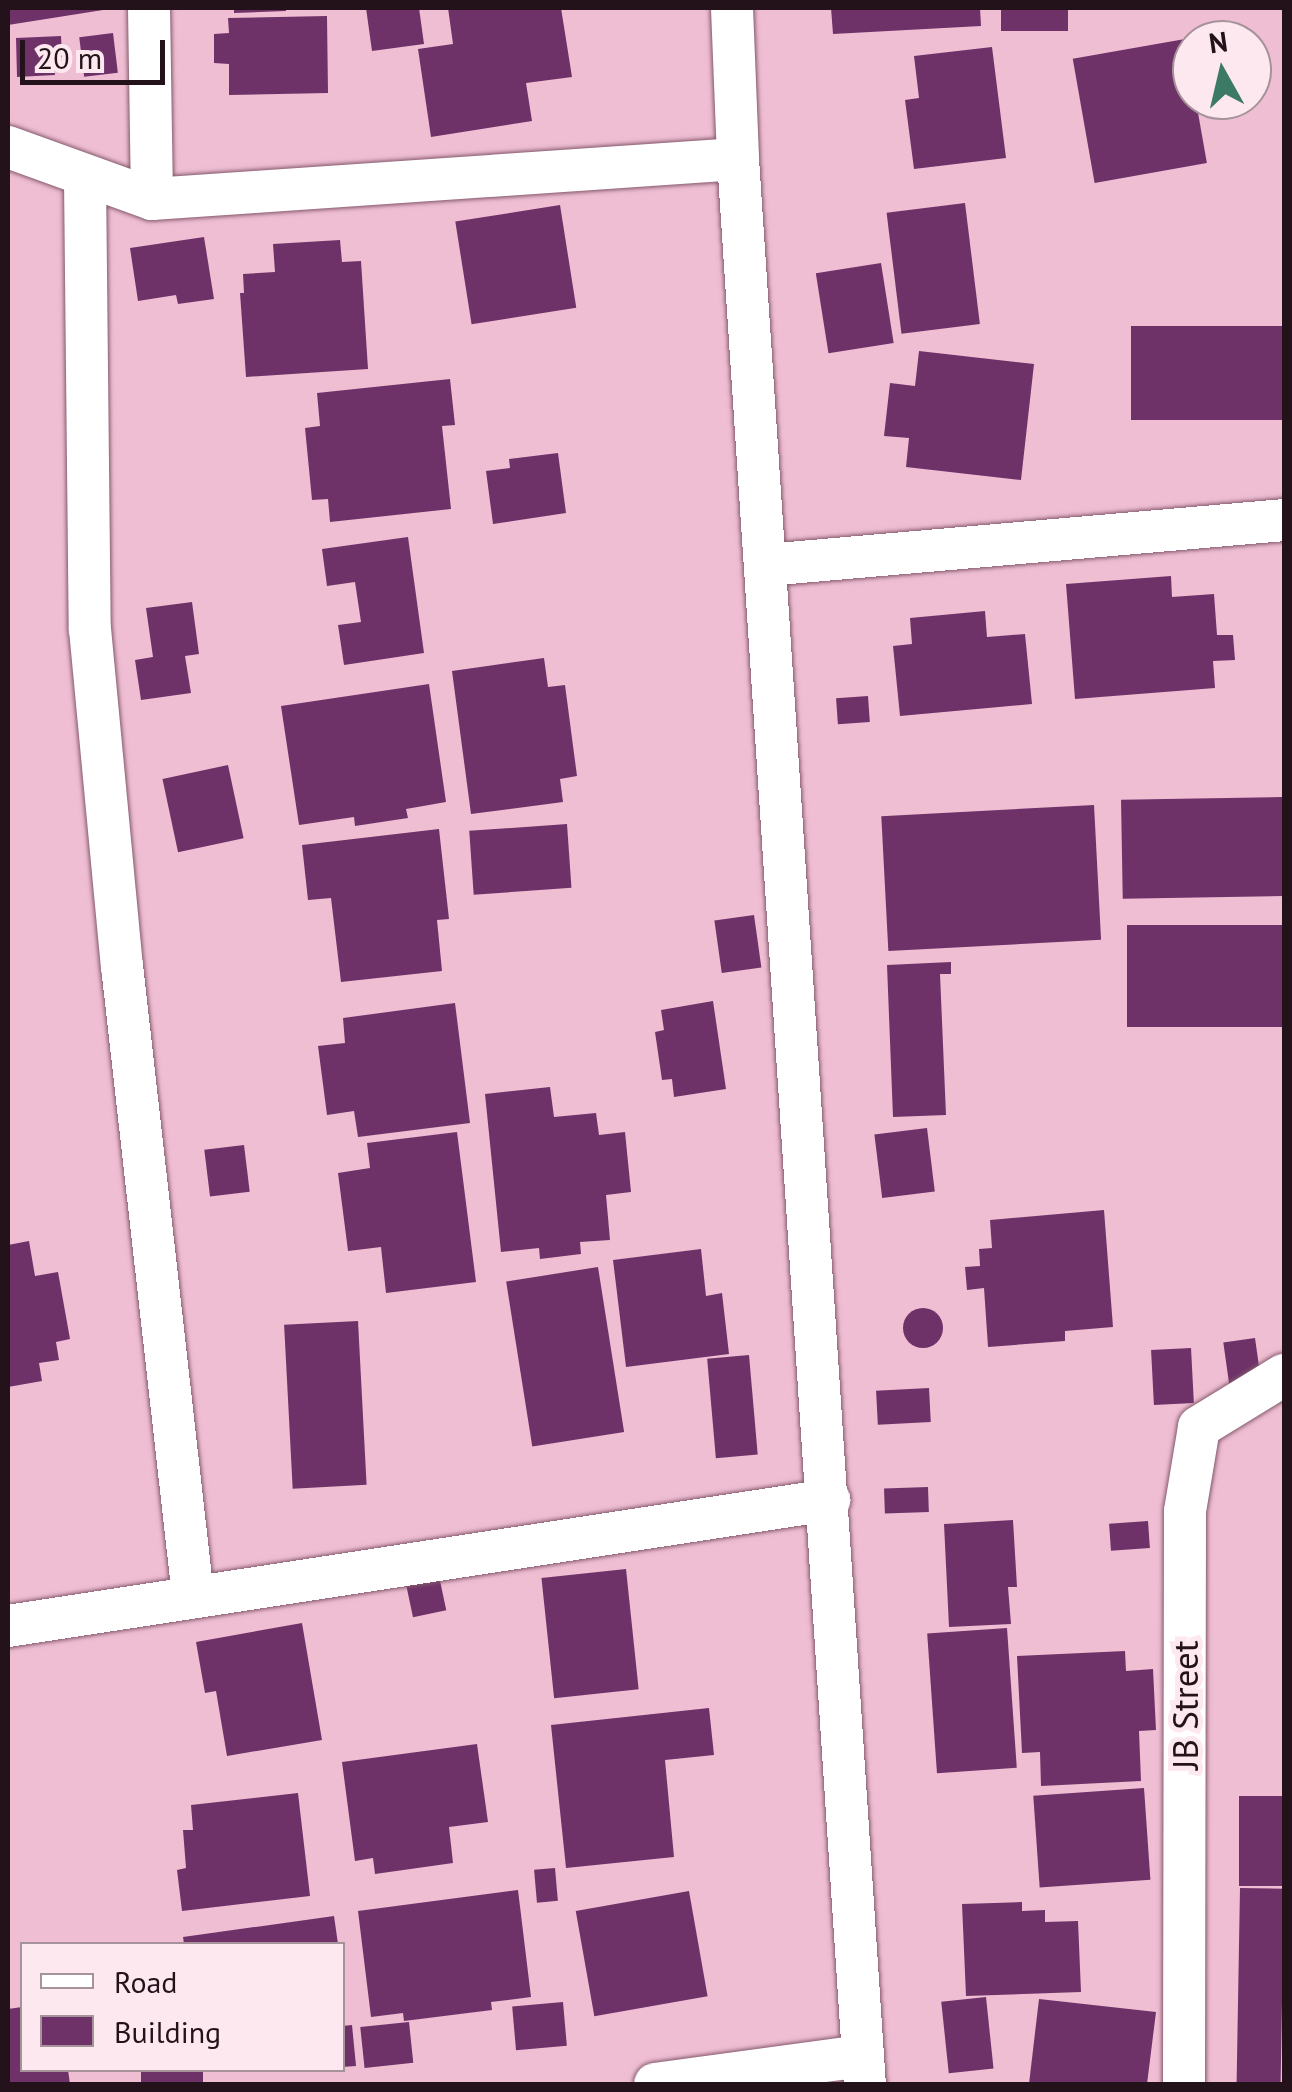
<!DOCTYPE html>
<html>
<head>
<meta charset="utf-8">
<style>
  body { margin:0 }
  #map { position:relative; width:1292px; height:2092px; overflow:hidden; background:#efbed3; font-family:"PT Sans",sans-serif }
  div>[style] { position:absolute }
  .building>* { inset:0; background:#6e3269; transform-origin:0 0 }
  .round { border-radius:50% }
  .roads { filter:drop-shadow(0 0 2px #84596c) drop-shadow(0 0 2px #84596c) }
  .street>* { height:42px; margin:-21px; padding:0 21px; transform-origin:21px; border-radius:21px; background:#fff }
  span { translate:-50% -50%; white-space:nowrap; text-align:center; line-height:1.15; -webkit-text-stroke:10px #fde8f0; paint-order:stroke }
  .street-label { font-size:35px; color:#23121a }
  .frame { position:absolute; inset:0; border:10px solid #23121a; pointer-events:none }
  .legend { position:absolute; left:20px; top:1942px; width:325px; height:130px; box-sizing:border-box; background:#fde8f0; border:2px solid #a6929a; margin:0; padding:12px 18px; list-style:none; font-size:30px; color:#23121a }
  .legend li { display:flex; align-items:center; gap:20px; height:50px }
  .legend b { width:50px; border:2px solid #a6929a }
  .north { position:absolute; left:1172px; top:20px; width:100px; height:100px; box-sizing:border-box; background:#fde8f0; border:2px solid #a6929a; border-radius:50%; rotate:352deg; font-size:28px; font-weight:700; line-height:40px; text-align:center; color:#23121a }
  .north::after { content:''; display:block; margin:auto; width:35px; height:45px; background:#3c7a66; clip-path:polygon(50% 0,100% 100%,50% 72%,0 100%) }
  .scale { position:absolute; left:20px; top:40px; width:145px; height:45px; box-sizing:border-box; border:5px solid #23121a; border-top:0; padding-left:12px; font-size:30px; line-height:35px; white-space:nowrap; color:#23121a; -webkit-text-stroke:8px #fde8f0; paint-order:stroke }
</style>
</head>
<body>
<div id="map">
  <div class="building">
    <div style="clip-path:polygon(8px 8px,103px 8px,103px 10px,8px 25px)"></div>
    <div style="clip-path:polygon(234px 8px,286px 8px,286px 11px,234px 13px)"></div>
    <div style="clip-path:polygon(366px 8px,419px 8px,424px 44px,372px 51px)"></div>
    <div style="clip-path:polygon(448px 8px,561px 8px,572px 77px,526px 83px,532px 121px,431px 137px,418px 49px,453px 44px)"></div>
    <div style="clip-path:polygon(831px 8px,980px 8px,981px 26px,833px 34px)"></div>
    <div style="left:1001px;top:8px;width:67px;height:23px"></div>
    <div style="clip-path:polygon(327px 16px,328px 93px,229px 95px,229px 64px,214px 63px,214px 34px,229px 33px,228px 18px)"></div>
    <div style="left:113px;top:33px;width:40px;height:34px;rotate:83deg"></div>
    <div style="clip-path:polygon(61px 36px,62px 57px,54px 58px,55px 75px,17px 77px,16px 38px)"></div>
    <div style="left:1185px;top:39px;width:126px;height:114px;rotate:80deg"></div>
    <div style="clip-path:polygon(992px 47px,1006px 158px,914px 169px,905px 100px,919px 98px,914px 56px)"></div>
    <div style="left:965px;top:203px;width:122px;height:79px;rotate:83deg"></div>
    <div style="left:560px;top:205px;width:104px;height:106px;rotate:81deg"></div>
    <div style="clip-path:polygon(204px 237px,214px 299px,178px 304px,176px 295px,138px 301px,130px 248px)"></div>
    <div style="clip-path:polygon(340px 240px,342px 262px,361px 261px,368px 369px,246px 377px,240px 293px,244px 293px,243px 274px,275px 272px,273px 244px)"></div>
    <div style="left:881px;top:263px;width:81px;height:66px;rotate:81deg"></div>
    <div style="left:1284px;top:326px;width:94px;height:153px;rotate:90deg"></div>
    <div style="clip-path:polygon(919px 351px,1034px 364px,1021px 480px,906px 467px,909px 438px,884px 436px,890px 383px,915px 386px)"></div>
    <div style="clip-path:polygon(450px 379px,455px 425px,442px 426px,451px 509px,330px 522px,328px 499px,312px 500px,305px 428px,320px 426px,317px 393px)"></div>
    <div style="clip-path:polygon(558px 453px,566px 513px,493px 524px,486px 471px,510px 468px,509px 459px)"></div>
    <div style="clip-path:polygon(408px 537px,424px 653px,344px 665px,338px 625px,361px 622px,355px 582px,327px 586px,322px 549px)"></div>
    <div style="clip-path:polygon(1171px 576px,1172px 597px,1214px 594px,1217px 635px,1233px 635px,1235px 660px,1213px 661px,1215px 688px,1075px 699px,1066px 584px)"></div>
    <div style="clip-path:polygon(192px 602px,199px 654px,185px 656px,191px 693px,141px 700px,135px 660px,153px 657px,146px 608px)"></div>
    <div style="clip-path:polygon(985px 611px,987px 637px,1025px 634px,1032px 704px,900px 716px,893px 646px,912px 644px,910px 618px)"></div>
    <div style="clip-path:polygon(544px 658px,548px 687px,565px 685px,577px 776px,560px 779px,563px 802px,471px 814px,452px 671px)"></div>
    <div style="clip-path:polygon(429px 684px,446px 802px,406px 809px,408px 818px,355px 826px,354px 817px,299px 825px,281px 706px)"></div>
    <div style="left:868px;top:696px;width:26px;height:32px;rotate:86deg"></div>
    <div style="left:228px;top:765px;width:75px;height:67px;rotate:78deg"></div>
    <div style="left:1282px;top:797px;width:99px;height:161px;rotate:89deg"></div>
    <div style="left:1094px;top:805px;width:135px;height:213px;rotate:87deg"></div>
    <div style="left:567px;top:824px;width:64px;height:98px;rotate:86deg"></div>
    <div style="clip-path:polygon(439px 829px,449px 919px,437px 920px,442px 971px,341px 982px,331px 898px,308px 900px,302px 845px)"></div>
    <div style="left:754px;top:915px;width:53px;height:40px;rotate:82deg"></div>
    <div style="left:1284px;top:925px;width:102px;height:157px;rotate:90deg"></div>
    <div style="clip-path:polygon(951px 962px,951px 974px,940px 974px,946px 1115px,893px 1117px,887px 965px)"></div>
    <div style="clip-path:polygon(713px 1001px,726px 1089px,674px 1097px,672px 1079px,662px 1080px,655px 1032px,664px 1030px,661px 1010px)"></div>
    <div style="clip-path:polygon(455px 1003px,470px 1123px,358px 1137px,354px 1111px,327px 1115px,318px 1046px,345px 1043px,343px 1018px)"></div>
    <div style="clip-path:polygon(550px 1087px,554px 1117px,596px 1113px,599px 1135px,625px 1132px,631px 1192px,606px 1195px,610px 1240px,580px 1242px,581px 1254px,540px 1259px,539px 1248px,501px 1252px,485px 1094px)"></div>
    <div style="left:927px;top:1128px;width:64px;height:53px;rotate:83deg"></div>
    <div style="clip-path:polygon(457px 1132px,476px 1282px,386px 1293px,381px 1247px,348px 1251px,338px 1173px,370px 1168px,367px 1143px)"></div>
    <div style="left:244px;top:1145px;width:47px;height:40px;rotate:83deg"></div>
    <div style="clip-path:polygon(1104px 1210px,1113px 1327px,1065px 1331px,1065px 1341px,988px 1347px,984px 1288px,967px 1290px,965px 1267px,980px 1266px,979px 1249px,992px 1248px,990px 1220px)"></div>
    <div style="clip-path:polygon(29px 1241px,35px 1276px,58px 1272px,70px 1339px,56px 1342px,59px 1360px,39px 1363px,42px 1381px,8px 1387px,8px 1245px)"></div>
    <div style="clip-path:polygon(701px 1249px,706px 1296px,722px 1293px,729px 1354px,626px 1367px,613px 1260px)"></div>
    <div style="left:598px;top:1267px;width:167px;height:93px;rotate:81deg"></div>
    <div class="round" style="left:903px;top:1308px;width:40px;height:40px"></div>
    <div style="left:358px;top:1321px;width:164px;height:74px;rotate:87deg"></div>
    <div style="left:1255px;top:1338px;width:45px;height:32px;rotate:82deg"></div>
    <div style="left:1191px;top:1348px;width:55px;height:40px;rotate:87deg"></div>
    <div style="left:749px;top:1355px;width:100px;height:42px;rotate:85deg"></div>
    <div style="left:929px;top:1388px;width:34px;height:53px;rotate:87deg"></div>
    <div style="left:928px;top:1487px;width:25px;height:44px;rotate:88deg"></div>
    <div style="clip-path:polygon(1013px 1520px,1017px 1587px,1008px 1587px,1011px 1624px,949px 1627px,944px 1524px)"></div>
    <div style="left:1148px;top:1521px;width:27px;height:39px;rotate:86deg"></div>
    <div style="left:626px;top:1569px;width:121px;height:85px;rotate:84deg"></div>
    <div style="left:439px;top:1576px;width:35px;height:34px;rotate:78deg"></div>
    <div style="clip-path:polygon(302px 1623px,322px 1740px,227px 1756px,216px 1691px,205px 1693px,196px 1642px)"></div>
    <div style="left:1007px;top:1628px;width:140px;height:80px;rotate:86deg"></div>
    <div style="clip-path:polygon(1125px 1651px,1126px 1671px,1153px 1669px,1156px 1730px,1139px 1731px,1141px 1781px,1041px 1786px,1040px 1752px,1022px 1753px,1017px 1656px)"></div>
    <div style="clip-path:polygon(709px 1708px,714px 1755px,665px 1760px,674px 1857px,566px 1868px,551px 1725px)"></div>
    <div style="clip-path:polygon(477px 1744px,488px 1822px,449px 1827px,453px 1863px,375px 1874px,373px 1858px,355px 1861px,342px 1762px)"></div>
    <div style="left:1144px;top:1788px;width:92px;height:111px;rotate:86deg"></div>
    <div style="clip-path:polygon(298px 1793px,310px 1896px,182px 1911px,177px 1870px,186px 1868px,183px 1830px,193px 1830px,191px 1805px)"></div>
    <div style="left:1239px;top:1796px;width:45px;height:90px"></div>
    <div style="left:555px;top:1868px;width:33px;height:21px;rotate:85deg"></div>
    <div style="left:1240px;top:1888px;width:44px;height:196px;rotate:1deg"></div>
    <div style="clip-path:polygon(518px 1890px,531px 1997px,491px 2002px,492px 2010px,404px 2021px,403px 2013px,371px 2017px,358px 1911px)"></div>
    <div style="left:689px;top:1891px;width:107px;height:115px;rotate:80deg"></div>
    <div style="clip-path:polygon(1022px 1902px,1022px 1911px,1045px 1910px,1045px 1922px,1078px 1921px,1081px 1992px,966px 1996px,962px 1904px)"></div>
    <div style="clip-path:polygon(334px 1916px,338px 1944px,184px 1944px,183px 1937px)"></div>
    <div style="left:986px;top:1997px;width:72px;height:45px;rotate:84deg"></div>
    <div style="clip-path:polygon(1039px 1999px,1156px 2012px,1147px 2084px,1029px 2084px)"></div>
    <div style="left:563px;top:2002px;width:44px;height:51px;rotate:85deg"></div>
    <div style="clip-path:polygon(22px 2007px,22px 2070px,68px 2070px,70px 2084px,8px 2084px,8px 2009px)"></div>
    <div style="left:409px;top:2022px;width:41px;height:49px;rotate:84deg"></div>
    <div style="clip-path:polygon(352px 2025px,356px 2066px,342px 2067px,342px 2026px)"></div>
    <div style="left:141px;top:2070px;width:62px;height:14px"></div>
  </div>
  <div class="roads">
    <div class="street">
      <div style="left:149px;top:8px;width:191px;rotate:89.1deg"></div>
      <div style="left:732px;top:8px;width:151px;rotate:87.7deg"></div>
      <div style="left:738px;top:159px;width:1929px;rotate:86.23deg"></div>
      <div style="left:8px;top:147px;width:153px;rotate:19.9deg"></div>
      <div style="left:152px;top:199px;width:587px;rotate:-3.9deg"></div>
      <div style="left:85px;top:178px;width:451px;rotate:89.4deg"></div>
      <div style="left:90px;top:629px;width:339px;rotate:84.6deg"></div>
      <div style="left:122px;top:966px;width:634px;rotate:83.57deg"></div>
      <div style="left:766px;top:565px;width:520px;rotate:-4.96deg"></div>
      <div style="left:8px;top:1626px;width:831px;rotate:-8.73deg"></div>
      <div style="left:655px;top:2084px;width:209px;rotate:-7.7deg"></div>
      <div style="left:1184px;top:2084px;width:573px;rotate:-89.9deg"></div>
      <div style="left:1185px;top:1511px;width:85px;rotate:-80.5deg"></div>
      <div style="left:1199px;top:1427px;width:100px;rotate:-31.5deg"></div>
    </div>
  </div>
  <div class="street-label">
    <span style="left:1185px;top:1705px;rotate:-90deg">JB Street</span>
  </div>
  <div class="frame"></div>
  <ul class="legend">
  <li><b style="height:12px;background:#fff"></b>Road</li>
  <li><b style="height:28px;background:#6e3269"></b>Building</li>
  </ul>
  <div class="north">N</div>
  <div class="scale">20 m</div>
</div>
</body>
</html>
